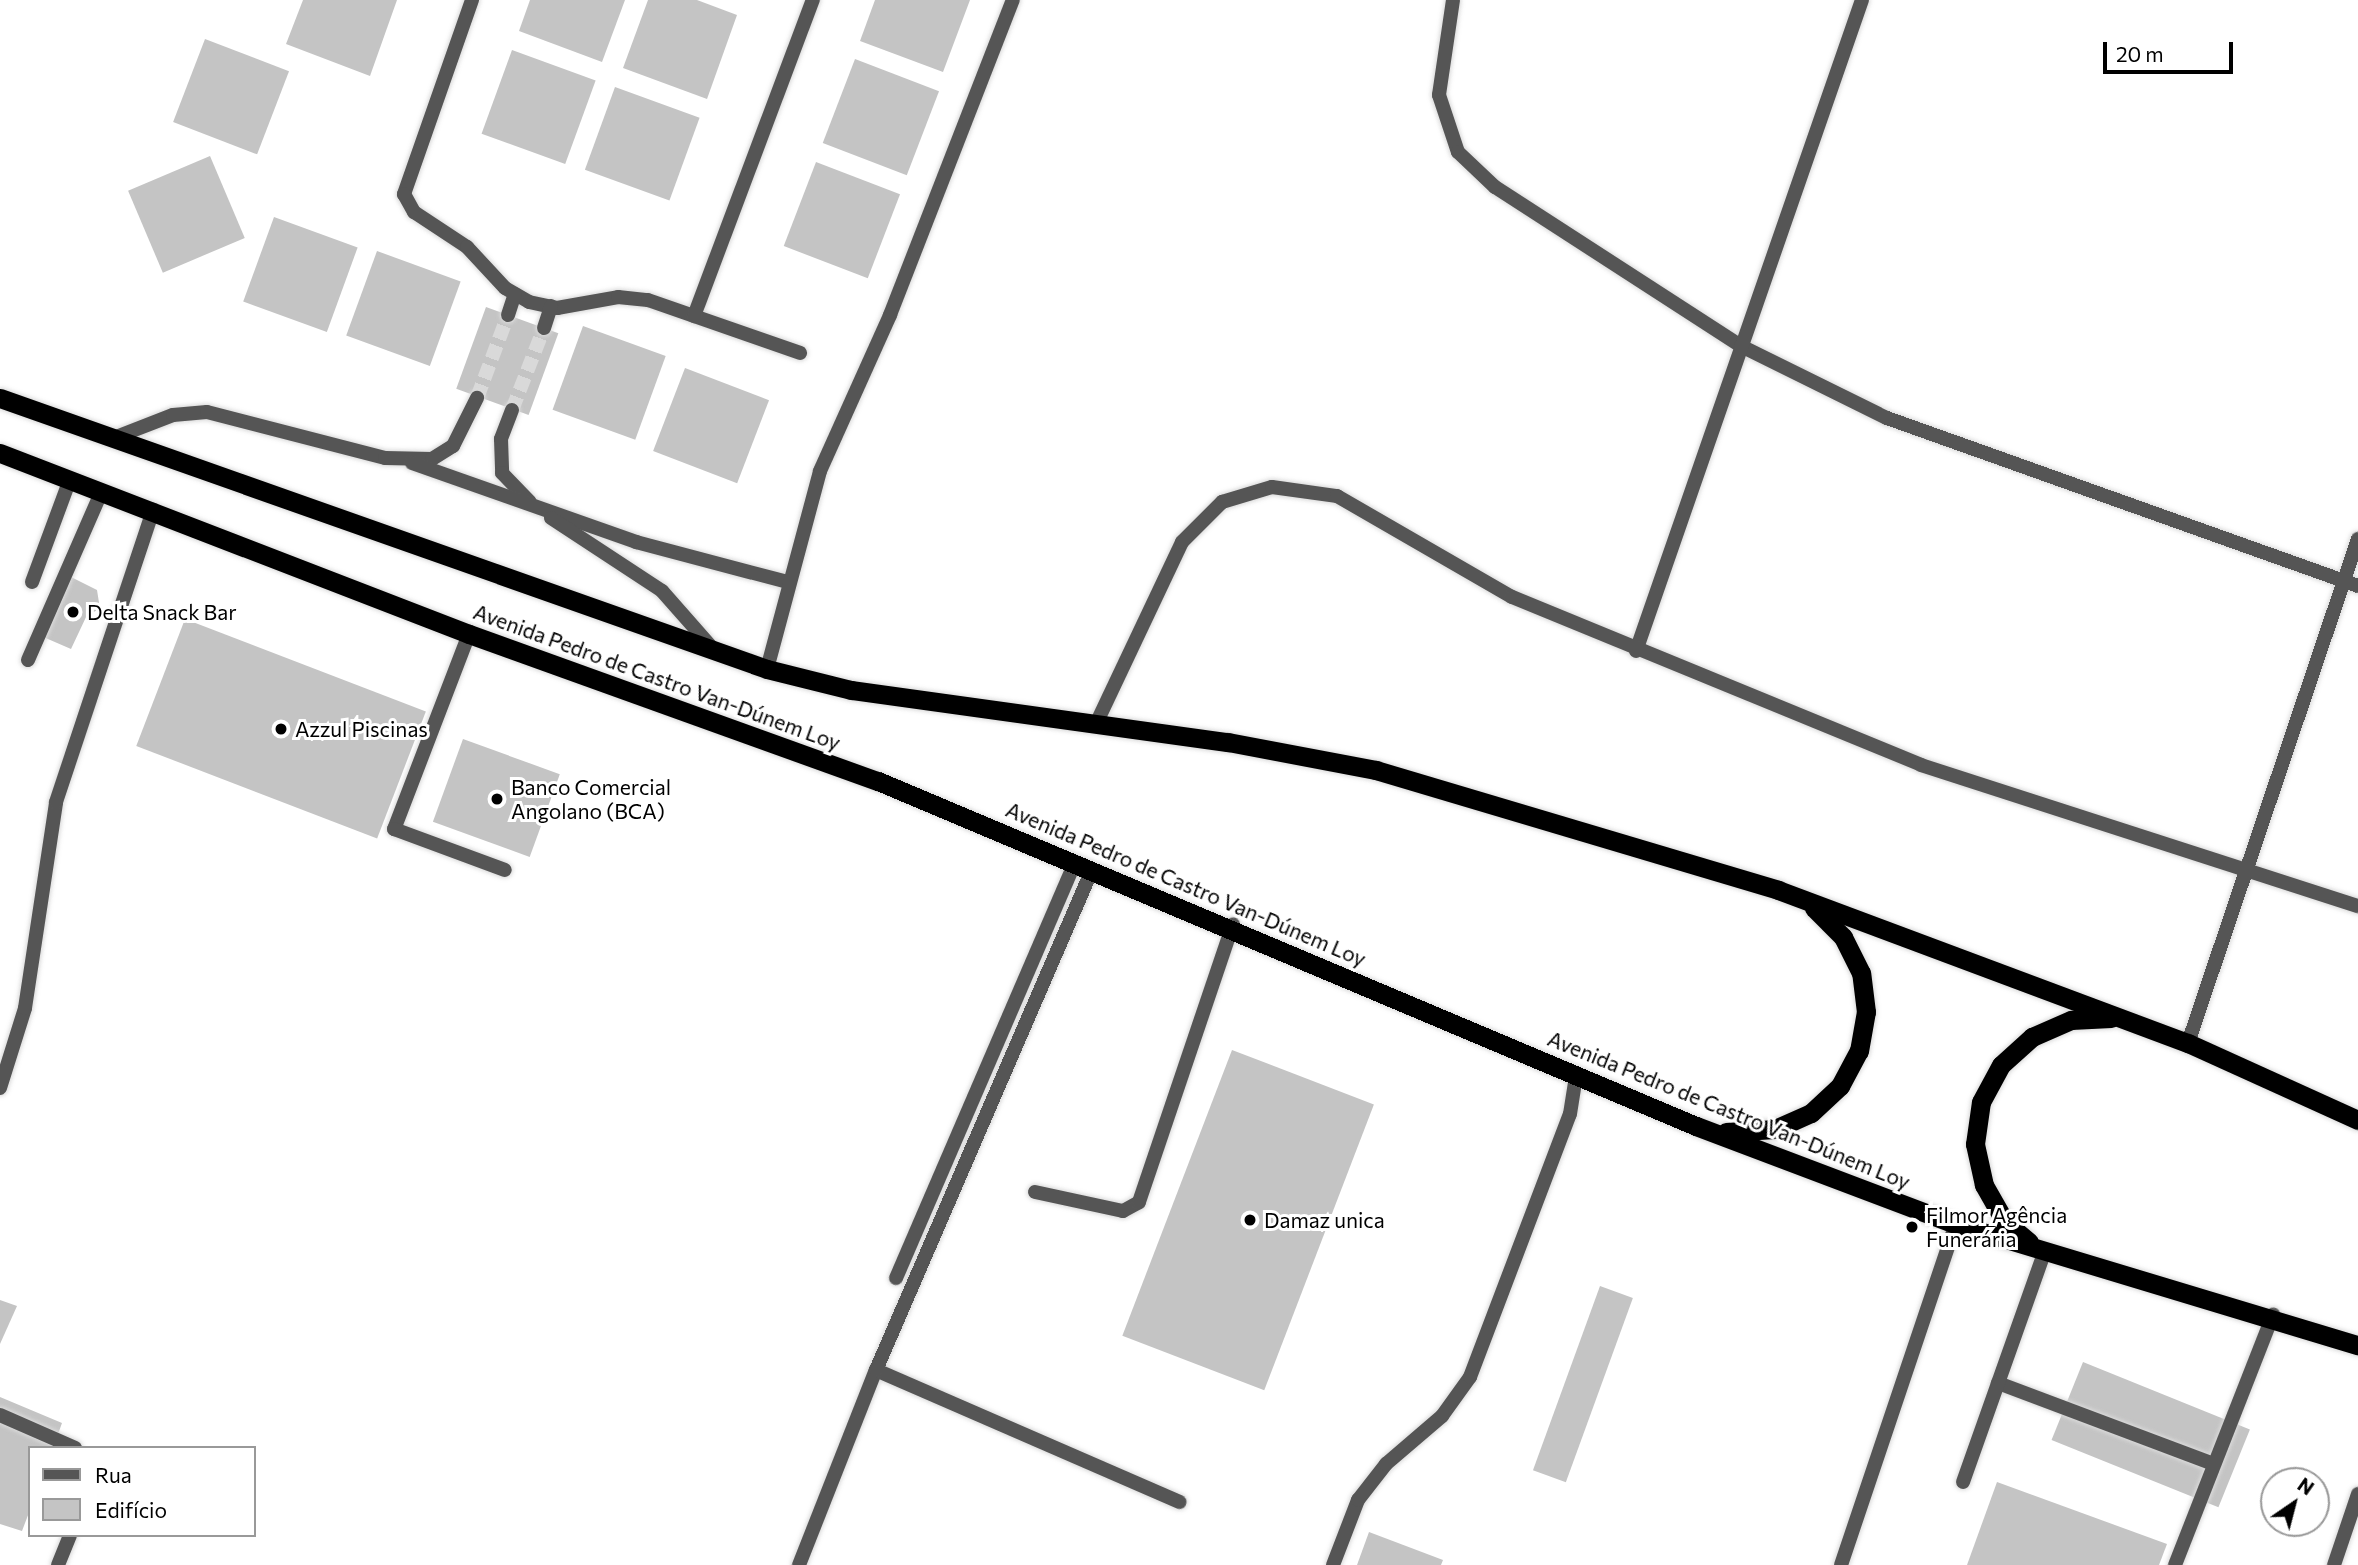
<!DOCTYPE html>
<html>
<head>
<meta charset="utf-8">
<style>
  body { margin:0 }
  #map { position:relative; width:2358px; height:1565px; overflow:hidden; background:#fff; font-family:Commissioner,sans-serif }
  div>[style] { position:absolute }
  .building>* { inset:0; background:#c4c4c4; transform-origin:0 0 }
  .minor-tunnel>* { height:14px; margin-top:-7px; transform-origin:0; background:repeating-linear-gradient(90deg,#d9d9d9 0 14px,transparent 0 21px) }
  .roads { filter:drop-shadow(0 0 2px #dbdbdb) drop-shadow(0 0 2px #dbdbdb) }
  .service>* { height:14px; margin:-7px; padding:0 7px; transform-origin:7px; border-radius:7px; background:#555 }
  .minor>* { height:14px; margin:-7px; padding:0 7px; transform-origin:7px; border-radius:7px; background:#555 }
  .trunk>* { height:19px; margin:-9.5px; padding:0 9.5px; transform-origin:9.5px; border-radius:9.5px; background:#000 }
  .dots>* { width:19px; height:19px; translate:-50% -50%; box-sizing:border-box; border:4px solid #fff; border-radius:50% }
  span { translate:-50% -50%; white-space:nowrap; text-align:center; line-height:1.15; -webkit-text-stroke:6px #fff; paint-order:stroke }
  .poi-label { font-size:21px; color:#000 }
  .left { translate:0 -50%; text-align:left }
  .street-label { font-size:21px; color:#000 }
  .legend { position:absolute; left:28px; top:1446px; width:228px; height:91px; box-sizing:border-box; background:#fff; border:2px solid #999; margin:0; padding:9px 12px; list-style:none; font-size:21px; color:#000 }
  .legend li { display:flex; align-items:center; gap:14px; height:35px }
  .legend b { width:35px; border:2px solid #999 }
  .north { position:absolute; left:2260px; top:1467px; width:70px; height:70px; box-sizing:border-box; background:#fff; border:2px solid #999; border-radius:50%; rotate:35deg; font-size:19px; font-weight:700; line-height:28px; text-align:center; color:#000 }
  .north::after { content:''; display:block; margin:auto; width:24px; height:32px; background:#000; clip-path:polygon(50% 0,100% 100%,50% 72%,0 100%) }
  .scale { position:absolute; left:2103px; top:42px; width:130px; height:32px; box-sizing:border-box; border:4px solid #000; border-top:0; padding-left:9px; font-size:21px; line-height:24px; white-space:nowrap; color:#000; -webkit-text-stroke:5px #fff; paint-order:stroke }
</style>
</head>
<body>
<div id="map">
  <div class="building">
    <div style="clip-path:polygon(303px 0,397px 0,370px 76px,286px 44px)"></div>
    <div style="clip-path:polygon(530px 0,625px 0,602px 62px,519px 31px)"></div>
    <div style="clip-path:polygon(648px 0,697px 0,737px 15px,707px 99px,623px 68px)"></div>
    <div style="clip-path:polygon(875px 0,970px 0,943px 72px,860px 41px)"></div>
    <div style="left:205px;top:39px;width:90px;height:89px;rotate:21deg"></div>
    <div style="left:512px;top:50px;width:89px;height:89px;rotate:20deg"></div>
    <div style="left:855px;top:59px;width:90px;height:90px;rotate:21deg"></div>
    <div style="left:615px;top:87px;width:90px;height:88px;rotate:20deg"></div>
    <div style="left:210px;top:156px;width:89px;height:89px;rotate:67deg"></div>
    <div style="left:816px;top:162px;width:90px;height:90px;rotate:21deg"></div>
    <div style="left:274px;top:217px;width:89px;height:90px;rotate:20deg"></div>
    <div style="left:377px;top:251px;width:89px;height:90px;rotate:20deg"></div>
    <div style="left:486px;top:307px;width:77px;height:87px;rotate:20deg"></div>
    <div style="left:583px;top:326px;width:88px;height:89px;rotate:20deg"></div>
    <div style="left:685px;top:368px;width:90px;height:89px;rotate:21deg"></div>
    <div style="clip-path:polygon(69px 576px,97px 590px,100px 609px,87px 615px,71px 649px,41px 636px)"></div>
    <div style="left:185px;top:619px;width:258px;height:136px;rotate:21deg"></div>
    <div style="left:463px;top:739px;width:103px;height:88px;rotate:20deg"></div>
    <div style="left:1232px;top:1050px;width:152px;height:306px;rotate:21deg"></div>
    <div style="left:1600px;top:1286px;width:35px;height:196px;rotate:20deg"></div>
    <div style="clip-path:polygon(0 1300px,17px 1306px,0 1344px)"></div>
    <div style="left:2083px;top:1362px;width:180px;height:84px;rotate:22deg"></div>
    <div style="clip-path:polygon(0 1397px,62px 1423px,53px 1448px,30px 1448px,30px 1510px,22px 1531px,0 1524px)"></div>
    <div style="clip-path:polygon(1997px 1482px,2167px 1544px,2159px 1565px,1967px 1565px)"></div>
    <div style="clip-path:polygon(1369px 1532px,1443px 1560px,1441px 1565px,1357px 1565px)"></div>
  </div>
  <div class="minor-tunnel">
    <div style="left:477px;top:398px;width:89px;rotate:-69.5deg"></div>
    <div style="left:512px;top:410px;width:88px;rotate:-68.7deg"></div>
  </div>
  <div class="roads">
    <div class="service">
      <div style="left:1453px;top:0;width:96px;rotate:98.4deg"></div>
      <div style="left:1439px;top:95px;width:60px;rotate:71.6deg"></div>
      <div style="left:1458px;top:152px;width:51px;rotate:43.4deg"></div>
      <div style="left:1495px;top:187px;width:293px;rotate:32.9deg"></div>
      <div style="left:1741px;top:346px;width:163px;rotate:26.3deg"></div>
      <div style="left:1887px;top:418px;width:500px;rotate:19.63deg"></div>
      <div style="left:32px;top:582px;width:110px;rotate:-69.7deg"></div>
      <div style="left:469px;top:634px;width:209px;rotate:111deg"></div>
      <div style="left:394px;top:829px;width:118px;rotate:20.3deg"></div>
      <div style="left:1636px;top:651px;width:689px;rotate:-70.86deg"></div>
      <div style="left:28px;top:660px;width:184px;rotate:-66.4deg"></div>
      <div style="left:1096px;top:724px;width:201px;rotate:-64.7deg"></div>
      <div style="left:1182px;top:542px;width:57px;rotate:-45deg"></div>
      <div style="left:1222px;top:502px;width:52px;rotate:-16.7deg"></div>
      <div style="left:1272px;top:487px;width:66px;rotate:7.9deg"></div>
      <div style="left:1337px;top:496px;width:202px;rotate:30deg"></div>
      <div style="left:1512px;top:597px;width:442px;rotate:22.3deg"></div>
      <div style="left:1921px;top:765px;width:459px;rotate:17.9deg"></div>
      <div style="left:2188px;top:1043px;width:532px;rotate:-71.36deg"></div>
      <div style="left:0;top:1088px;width:84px;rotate:-72.6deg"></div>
      <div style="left:25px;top:1008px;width:208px;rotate:-81.4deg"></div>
      <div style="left:56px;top:802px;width:308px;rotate:-71.6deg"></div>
      <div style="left:1035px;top:1192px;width:90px;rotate:12.2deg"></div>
      <div style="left:1123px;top:1211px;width:18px;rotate:-29deg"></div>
      <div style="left:1139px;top:1202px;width:293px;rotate:-71.3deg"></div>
      <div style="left:896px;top:1278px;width:453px;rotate:-66.7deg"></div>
      <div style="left:876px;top:1370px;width:331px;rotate:23.5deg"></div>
      <div style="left:1998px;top:1383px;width:230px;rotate:20.6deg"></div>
      <div style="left:1963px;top:1482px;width:245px;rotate:-70.5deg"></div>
      <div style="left:799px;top:1565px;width:210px;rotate:-68.5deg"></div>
      <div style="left:876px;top:1370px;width:545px;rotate:-66.64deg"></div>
      <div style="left:1333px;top:1565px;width:70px;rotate:-69deg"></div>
      <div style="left:1358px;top:1500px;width:46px;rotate:-52.1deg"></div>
      <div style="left:1386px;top:1464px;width:74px;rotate:-40.6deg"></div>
      <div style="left:1442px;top:1416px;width:48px;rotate:-54.3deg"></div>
      <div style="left:1470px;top:1377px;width:281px;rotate:-69.2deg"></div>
      <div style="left:1570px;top:1114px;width:39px;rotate:-81deg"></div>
      <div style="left:1841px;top:1565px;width:360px;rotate:-71.4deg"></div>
      <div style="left:2175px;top:1565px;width:269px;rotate:-68.6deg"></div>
      <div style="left:2334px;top:1565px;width:75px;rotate:-71.3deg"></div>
    </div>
    <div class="minor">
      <div style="left:472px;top:0;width:206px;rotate:109.3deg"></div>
      <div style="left:404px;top:194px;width:21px;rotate:61deg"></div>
      <div style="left:414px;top:212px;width:64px;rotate:33.4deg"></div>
      <div style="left:467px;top:247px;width:56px;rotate:47.2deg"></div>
      <div style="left:505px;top:288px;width:28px;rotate:30deg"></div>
      <div style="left:529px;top:302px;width:29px;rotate:12deg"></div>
      <div style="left:557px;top:308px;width:62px;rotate:-10.2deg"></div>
      <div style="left:618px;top:297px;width:30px;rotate:6deg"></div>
      <div style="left:648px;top:300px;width:161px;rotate:19.2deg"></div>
      <div style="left:508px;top:315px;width:22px;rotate:-72deg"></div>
      <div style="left:694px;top:316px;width:338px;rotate:-69.4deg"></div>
      <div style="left:544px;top:328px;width:23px;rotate:-72deg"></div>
      <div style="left:512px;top:410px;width:31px;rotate:111deg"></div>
      <div style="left:501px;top:439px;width:34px;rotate:88deg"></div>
      <div style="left:502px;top:473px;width:40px;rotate:46deg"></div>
      <div style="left:111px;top:439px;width:66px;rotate:-21.2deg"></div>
      <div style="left:173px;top:415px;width:34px;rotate:-5deg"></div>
      <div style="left:207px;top:412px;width:184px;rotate:14.5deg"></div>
      <div style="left:385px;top:458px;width:47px;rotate:1.2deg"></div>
      <div style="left:432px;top:459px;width:25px;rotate:-32deg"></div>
      <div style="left:453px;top:446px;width:54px;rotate:-63.4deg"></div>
      <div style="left:412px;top:463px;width:238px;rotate:19.4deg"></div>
      <div style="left:636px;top:542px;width:156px;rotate:14.8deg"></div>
      <div style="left:551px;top:518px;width:133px;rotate:33.3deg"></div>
      <div style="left:662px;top:591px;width:79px;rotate:48.6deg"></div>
      <div style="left:767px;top:669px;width:205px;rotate:-75deg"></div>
      <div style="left:820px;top:471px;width:171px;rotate:-65.8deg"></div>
      <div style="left:890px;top:315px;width:338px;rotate:-68.7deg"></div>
      <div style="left:0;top:1415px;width:82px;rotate:23.7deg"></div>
      <div style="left:58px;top:1565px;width:32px;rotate:-68deg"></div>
    </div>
    <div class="trunk">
      <div style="left:0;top:398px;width:813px;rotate:19.46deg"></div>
      <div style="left:767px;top:669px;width:87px;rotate:14deg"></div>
      <div style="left:851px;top:690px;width:381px;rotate:7.9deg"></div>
      <div style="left:1228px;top:742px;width:151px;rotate:10.7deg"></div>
      <div style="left:1376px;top:770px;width:420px;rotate:16.6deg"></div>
      <div style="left:1778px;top:890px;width:438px;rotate:20.5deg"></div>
      <div style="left:2188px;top:1043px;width:187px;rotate:24.4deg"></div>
      <div style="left:0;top:453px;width:503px;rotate:21.1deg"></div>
      <div style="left:469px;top:634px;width:435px;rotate:19.8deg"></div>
      <div style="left:878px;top:781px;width:888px;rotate:22.87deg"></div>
      <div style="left:1696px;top:1126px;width:278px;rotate:20.7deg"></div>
      <div style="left:1956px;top:1224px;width:420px;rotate:16.8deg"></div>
      <div style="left:1726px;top:1132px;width:49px;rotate:-3.5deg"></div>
      <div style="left:1775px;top:1129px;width:39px;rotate:-24deg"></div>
      <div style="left:1811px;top:1113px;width:40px;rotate:-43deg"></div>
      <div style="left:1840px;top:1086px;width:40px;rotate:-62deg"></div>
      <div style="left:1859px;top:1051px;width:40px;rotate:-80deg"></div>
      <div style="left:1866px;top:1012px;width:39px;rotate:-97deg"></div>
      <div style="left:1861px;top:973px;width:40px;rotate:-116.6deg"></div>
      <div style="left:1843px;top:937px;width:41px;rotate:-135deg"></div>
      <div style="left:2029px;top:1242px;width:31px;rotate:-140deg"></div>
      <div style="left:2005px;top:1222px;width:43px;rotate:-119.6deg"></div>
      <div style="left:1984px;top:1185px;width:42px;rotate:-102.4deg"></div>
      <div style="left:1975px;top:1144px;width:42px;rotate:-81.9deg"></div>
      <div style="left:1981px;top:1102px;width:42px;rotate:-61.6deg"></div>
      <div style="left:2001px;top:1065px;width:42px;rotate:-42.1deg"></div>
      <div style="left:2032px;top:1037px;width:43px;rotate:-23.6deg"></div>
      <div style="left:2071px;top:1020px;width:40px;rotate:-2.9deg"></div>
    </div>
  </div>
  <div class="dots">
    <div style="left:73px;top:612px;background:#000"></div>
    <div style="left:281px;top:729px;background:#000"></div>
    <div style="left:497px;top:799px;background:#000"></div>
    <div style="left:1250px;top:1220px;background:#000"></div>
    <div style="left:1912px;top:1227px;background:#000"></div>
  </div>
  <div class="poi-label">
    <span class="left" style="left:87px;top:612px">Delta Snack Bar</span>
    <span class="left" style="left:295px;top:729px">Azzul Piscinas</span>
    <span class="left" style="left:511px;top:799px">Banco Comercial<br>Angolano (BCA)</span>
    <span class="left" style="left:1926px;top:1227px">Filmor Agência<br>Funerária</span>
    <span class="left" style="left:1264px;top:1220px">Damaz unica</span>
  </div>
  <div class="street-label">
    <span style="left:657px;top:677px;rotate:20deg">Avenida Pedro de Castro Van-Dúnem Loy</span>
    <span style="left:1186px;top:884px;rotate:23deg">Avenida Pedro de Castro Van-Dúnem Loy</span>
    <span style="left:1729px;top:1110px;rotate:22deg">Avenida Pedro de Castro Van-Dúnem Loy</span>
  </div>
  <ul class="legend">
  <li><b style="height:9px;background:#555"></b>Rua</li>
  <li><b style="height:19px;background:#c4c4c4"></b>Edifício</li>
  </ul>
  <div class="north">N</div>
  <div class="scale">20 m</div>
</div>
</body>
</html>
